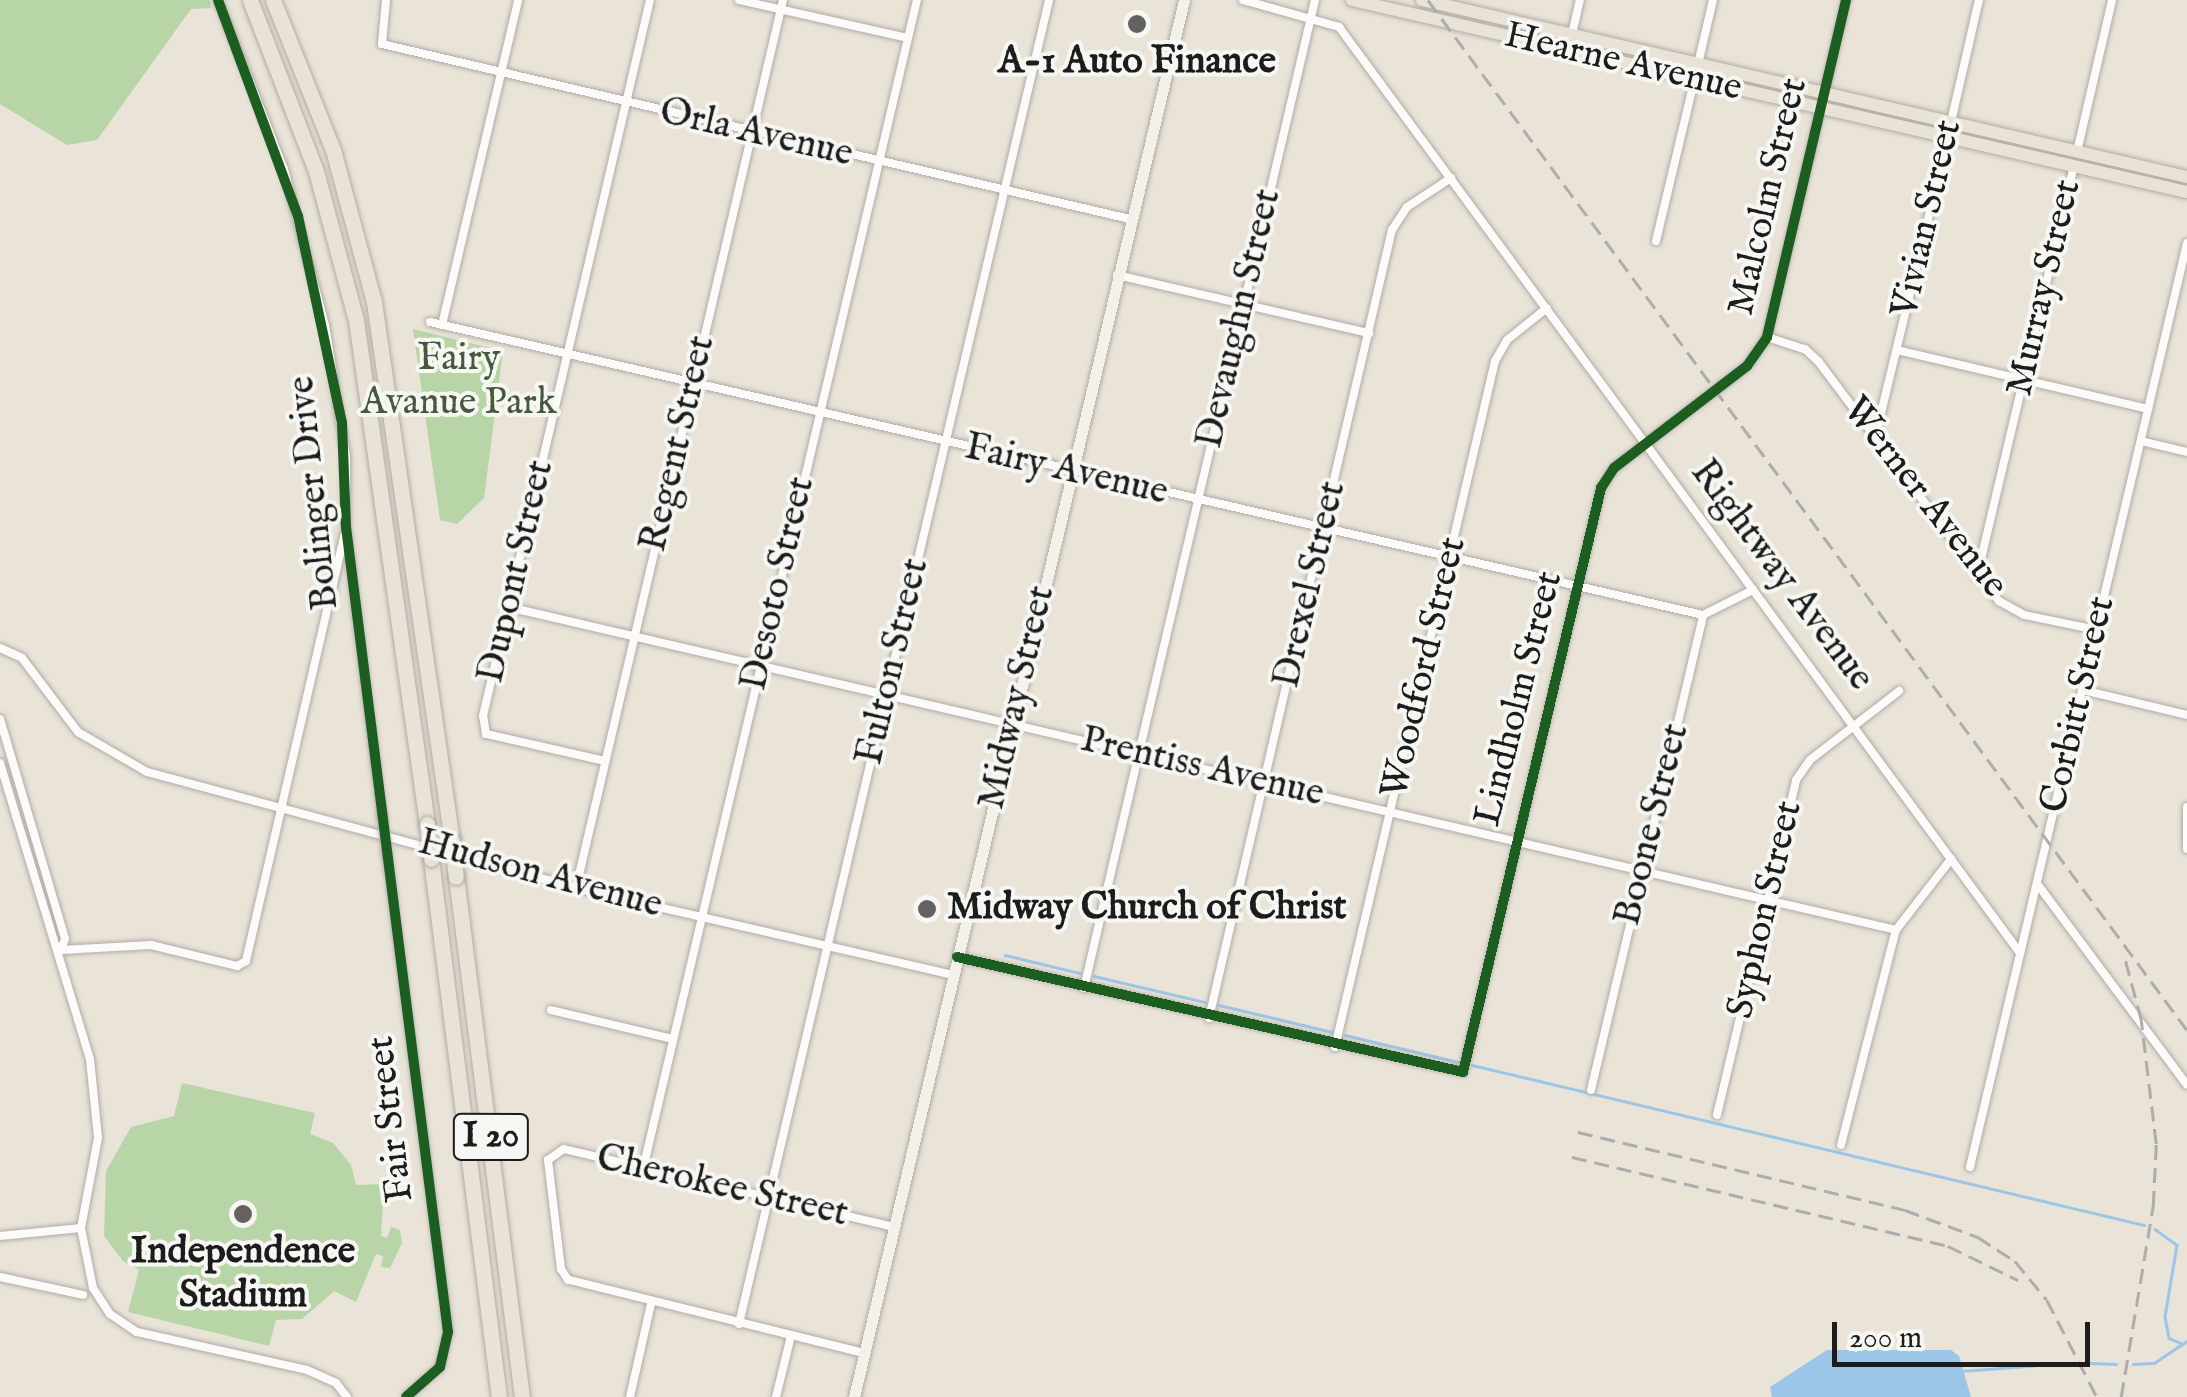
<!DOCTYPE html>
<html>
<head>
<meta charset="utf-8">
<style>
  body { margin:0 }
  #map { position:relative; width:2187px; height:1397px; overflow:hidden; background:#e9e3d8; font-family:"IM FELL English",serif }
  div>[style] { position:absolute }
  .green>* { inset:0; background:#b7d5a6 }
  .water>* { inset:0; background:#9bc6e7 }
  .stream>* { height:2.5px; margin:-1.25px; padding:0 1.25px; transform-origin:1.25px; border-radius:1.25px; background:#9bc6e7 }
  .roads { filter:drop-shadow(0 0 2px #b0aca5) drop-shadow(0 0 2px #b0aca5) }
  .street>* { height:8px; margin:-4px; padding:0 4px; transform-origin:4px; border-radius:4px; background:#fcfbf9 }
  .secondary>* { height:11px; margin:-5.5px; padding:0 5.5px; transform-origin:5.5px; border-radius:5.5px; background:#f4f1eb }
  .primary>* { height:12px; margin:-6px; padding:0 6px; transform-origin:6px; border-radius:6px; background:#e9e2d6 }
  .highway>* { height:15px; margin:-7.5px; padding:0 7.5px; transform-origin:7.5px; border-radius:7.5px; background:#e9e2d6 }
  .rail>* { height:2.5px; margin-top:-1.25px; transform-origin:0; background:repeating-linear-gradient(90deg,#aeadac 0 15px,transparent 0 23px) }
  .bridges { filter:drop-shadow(0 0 2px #b0aca5) drop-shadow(0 0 2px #b0aca5) }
  .street-bridge>* { height:8px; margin:-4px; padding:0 4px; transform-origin:4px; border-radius:4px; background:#fcfbf9 }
  .highway-bridge>* { height:15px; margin:-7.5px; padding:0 7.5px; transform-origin:7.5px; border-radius:7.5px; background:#e9e2d6 }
  .cycleway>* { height:10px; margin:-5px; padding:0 5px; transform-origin:5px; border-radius:5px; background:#1b5e20 }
  .dots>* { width:28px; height:28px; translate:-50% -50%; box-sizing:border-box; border:5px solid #f6f6f2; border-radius:50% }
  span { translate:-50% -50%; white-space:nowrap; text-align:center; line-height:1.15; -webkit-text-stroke:8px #f6f6f2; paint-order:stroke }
  .shield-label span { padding:2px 8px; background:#f6f6f2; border:2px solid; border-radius:8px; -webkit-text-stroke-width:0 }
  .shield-label { font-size:35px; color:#1c1c1c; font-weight:700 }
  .poi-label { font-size:38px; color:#1c1c1c; font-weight:700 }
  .left { translate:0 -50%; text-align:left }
  .street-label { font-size:38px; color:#1c1c1c }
  .park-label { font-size:38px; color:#44593e }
  .scale { position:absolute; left:1832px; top:1322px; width:258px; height:45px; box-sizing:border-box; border:5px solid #1c1c1c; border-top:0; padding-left:12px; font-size:30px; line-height:35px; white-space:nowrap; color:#1c1c1c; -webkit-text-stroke:8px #f6f6f2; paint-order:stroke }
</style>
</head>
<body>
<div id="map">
  <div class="green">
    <div style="clip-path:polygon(0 0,210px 0,211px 8px,191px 9px,97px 140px,67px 145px,0 104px)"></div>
    <div style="clip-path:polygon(413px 329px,503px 351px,484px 498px,457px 524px,440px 520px)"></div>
    <div style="clip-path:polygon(182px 1083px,315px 1113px,310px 1134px,333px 1143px,351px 1165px,356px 1185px,384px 1184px,381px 1236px,387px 1238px,391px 1227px,400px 1230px,402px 1243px,390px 1268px,381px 1267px,383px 1256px,376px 1254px,356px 1302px,334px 1291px,302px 1319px,276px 1320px,269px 1346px,128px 1312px,139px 1270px,123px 1261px,104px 1236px,106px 1171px,131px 1127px,174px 1116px)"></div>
  </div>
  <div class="water">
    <div style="clip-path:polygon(1827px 1350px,1951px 1350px,1959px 1356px,1971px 1397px,1772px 1397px,1770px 1387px)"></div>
  </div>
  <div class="stream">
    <div style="left:1005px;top:955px;width:77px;rotate:13.5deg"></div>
    <div style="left:1094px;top:976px;width:114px;rotate:13.2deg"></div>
    <div style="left:1219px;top:1005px;width:116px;rotate:13.4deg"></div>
    <div style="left:1345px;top:1035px;width:116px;rotate:13.4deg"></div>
    <div style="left:1472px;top:1065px;width:691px;rotate:13.39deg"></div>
    <div style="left:2155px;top:1229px;width:27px;rotate:36deg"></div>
    <div style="left:2177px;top:1245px;width:73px;rotate:99.5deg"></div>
    <div style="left:2165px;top:1317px;width:21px;rotate:79deg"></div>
    <div style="left:2169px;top:1338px;width:15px;rotate:23deg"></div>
    <div style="left:2090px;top:1363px;width:26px;rotate:2deg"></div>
    <div style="left:2133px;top:1364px;width:21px;rotate:-3deg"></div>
    <div style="left:2154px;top:1363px;width:40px;rotate:-34deg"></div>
    <div style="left:1961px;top:1371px;width:103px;rotate:-4.4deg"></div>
  </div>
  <div class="roads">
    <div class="street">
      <div style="left:218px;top:0;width:181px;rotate:68.7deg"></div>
      <div style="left:284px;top:169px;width:161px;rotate:75.3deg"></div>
      <div style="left:325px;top:325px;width:133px;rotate:80.9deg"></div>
      <div style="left:346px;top:456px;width:71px;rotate:90deg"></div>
      <div style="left:346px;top:527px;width:291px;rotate:82.9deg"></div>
      <div style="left:386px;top:0;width:44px;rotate:95.2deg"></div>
      <div style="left:382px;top:44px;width:768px;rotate:13.17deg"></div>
      <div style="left:739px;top:0;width:173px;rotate:12.7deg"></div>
      <div style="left:1243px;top:0;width:100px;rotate:15.7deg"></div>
      <div style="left:1339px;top:27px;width:1149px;rotate:53.67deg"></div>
      <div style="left:1572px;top:34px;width:35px;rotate:-77deg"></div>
      <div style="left:1698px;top:64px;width:66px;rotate:-76.8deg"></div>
      <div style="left:1951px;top:122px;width:125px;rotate:-77.1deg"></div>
      <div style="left:2077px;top:152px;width:156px;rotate:-77deg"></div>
      <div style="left:1656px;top:241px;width:169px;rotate:-76.6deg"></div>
      <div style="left:1117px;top:275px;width:259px;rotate:13deg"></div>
      <div style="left:430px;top:322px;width:1306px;rotate:12.96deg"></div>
      <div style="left:442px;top:325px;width:334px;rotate:-76.8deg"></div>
      <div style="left:1767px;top:337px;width:40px;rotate:18deg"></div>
      <div style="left:1805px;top:349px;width:18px;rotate:43deg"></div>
      <div style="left:1818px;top:361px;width:301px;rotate:53deg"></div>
      <div style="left:1999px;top:601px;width:29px;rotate:29deg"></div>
      <div style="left:2024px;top:615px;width:75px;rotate:11.6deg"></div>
      <div style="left:1897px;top:350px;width:258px;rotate:13.2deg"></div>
      <div style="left:1875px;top:438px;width:311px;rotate:-76.4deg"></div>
      <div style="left:2141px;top:441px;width:47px;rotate:13.4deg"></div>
      <div style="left:1977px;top:576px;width:422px;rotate:-76.7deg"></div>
      <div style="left:508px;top:607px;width:1425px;rotate:13.1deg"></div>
      <div style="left:1703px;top:615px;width:56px;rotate:-26.6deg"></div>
      <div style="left:0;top:648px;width:24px;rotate:24deg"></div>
      <div style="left:22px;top:658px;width:93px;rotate:52.9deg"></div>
      <div style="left:78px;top:732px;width:80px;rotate:30.1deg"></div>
      <div style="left:147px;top:772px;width:444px;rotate:15.1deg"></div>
      <div style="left:576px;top:888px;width:387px;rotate:13deg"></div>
      <div style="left:2083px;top:690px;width:107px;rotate:13.5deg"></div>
      <div style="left:0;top:719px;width:229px;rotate:73.5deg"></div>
      <div style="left:65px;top:939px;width:12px;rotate:110deg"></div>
      <div style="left:605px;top:761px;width:122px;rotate:-167.2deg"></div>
      <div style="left:486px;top:734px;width:18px;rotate:-99deg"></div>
      <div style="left:483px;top:716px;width:735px;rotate:-76.87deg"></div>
      <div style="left:0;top:763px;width:309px;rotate:73.1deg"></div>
      <div style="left:90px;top:1059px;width:79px;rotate:84.2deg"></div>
      <div style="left:98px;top:1138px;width:92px;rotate:100.7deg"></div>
      <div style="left:81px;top:1228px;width:61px;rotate:78.7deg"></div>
      <div style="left:93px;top:1288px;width:31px;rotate:57deg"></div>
      <div style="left:110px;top:1314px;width:32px;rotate:34deg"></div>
      <div style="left:137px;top:1332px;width:174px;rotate:12.6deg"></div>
      <div style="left:307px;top:1370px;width:32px;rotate:24deg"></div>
      <div style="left:336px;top:1383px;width:18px;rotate:52deg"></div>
      <div style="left:2187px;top:807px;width:42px;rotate:90deg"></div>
      <div style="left:387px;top:854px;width:482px;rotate:82.7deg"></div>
      <div style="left:448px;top:1332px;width:36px;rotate:103deg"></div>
      <div style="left:440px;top:1367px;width:45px;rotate:138.6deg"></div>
      <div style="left:2038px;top:885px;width:249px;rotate:53.3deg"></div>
      <div style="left:576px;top:888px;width:912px;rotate:-76.88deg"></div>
      <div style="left:61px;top:950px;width:90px;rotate:-3.2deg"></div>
      <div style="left:151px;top:945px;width:89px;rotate:13.7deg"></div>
      <div style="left:237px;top:966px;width:10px;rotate:-29deg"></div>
      <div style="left:246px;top:961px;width:436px;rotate:-77deg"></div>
      <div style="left:957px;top:957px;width:519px;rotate:12.8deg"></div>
      <div style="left:1463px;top:1072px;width:600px;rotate:-76.7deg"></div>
      <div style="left:1601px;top:488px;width:24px;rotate:-57deg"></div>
      <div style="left:1614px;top:468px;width:168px;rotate:-37.5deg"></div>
      <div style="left:1747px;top:366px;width:35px;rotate:-55deg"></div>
      <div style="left:1767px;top:337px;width:346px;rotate:-76.8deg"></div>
      <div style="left:1084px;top:988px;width:1015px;rotate:-76.84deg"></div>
      <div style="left:551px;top:1010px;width:125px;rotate:13.4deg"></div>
      <div style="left:1209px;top:1018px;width:809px;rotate:-76.93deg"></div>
      <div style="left:1392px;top:230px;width:27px;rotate:-57deg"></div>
      <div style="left:1407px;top:207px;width:53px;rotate:-33.4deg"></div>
      <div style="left:1335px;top:1047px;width:704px;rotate:-76.87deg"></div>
      <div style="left:1495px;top:361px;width:24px;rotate:-60deg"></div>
      <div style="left:1507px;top:340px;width:51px;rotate:-38.7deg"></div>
      <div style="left:1591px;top:1090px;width:488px;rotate:-76.7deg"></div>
      <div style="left:1717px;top:1115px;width:344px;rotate:-76.7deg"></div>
      <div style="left:1796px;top:780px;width:24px;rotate:-55deg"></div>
      <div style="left:1810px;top:760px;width:113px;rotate:-37.8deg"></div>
      <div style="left:1841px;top:1145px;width:222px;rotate:-75.7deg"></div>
      <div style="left:1896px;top:930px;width:90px;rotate:-52.2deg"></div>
      <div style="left:1970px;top:1167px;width:949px;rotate:-76.78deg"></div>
      <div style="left:643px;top:1169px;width:1201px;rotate:-76.81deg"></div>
      <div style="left:0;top:1236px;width:81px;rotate:-5.6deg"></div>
      <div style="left:0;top:1277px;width:85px;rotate:12.2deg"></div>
      <div style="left:739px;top:1324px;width:1360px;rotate:-76.82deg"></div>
      <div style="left:864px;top:1353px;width:305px;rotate:-166.1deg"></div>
      <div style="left:568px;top:1280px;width:13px;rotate:-122deg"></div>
      <div style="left:561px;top:1269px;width:110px;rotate:-96.8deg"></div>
      <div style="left:548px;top:1160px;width:19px;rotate:-35deg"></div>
      <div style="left:564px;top:1149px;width:339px;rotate:13.3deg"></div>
      <div style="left:630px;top:1397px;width:95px;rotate:-77.3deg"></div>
      <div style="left:776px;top:1397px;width:63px;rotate:-76.2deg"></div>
    </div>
    <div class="secondary">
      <div style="left:854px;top:1397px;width:1435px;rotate:-76.71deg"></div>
    </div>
    <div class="primary">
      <div style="left:1352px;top:0;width:857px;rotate:12.95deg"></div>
      <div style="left:1422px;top:0;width:785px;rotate:13.03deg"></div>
    </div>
    <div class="highway">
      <div style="left:250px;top:0;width:183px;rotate:68.9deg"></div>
      <div style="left:316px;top:171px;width:154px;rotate:75deg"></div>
      <div style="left:356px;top:320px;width:509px;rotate:81.98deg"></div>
      <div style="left:273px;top:0;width:162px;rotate:68.2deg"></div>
      <div style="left:333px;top:150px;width:157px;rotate:74.9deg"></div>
      <div style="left:374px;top:302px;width:545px;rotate:81.77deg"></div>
      <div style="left:431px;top:859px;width:542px;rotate:82.8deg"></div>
      <div style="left:456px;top:877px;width:524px;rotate:82.77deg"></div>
    </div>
  </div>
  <div class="rail">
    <div style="left:1428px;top:0;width:1279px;rotate:53.61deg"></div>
    <div style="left:1578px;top:1132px;width:336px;rotate:13.4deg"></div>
    <div style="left:1905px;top:1210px;width:78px;rotate:20.3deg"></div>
    <div style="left:1978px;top:1237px;width:44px;rotate:33deg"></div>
    <div style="left:2015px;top:1261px;width:50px;rotate:50.6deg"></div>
    <div style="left:2047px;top:1300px;width:109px;rotate:62.7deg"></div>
    <div style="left:1572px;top:1157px;width:386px;rotate:13.3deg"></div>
    <div style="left:1948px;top:1246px;width:78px;rotate:25.9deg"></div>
    <div style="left:2121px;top:1397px;width:194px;rotate:-80.5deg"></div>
    <div style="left:2153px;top:1206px;width:62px;rotate:-87.2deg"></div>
    <div style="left:2156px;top:1144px;width:125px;rotate:-96.9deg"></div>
    <div style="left:2141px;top:1020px;width:66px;rotate:-104.9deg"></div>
  </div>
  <div class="bridges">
    <div class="street-bridge">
      <div style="left:382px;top:816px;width:38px;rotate:83deg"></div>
    </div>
    <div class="highway-bridge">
      <div style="left:427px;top:824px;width:35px;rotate:83deg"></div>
      <div style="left:452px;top:841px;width:36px;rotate:84deg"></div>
    </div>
  </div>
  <div class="cycleway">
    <div style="left:218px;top:0;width:230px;rotate:69.7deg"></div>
    <div style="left:298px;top:216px;width:212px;rotate:78deg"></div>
    <div style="left:342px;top:423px;width:104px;rotate:87.8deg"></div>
    <div style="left:346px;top:527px;width:811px;rotate:82.78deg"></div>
    <div style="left:448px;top:1332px;width:36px;rotate:103deg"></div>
    <div style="left:440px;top:1367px;width:45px;rotate:138.6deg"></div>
    <div style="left:957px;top:957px;width:519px;rotate:12.8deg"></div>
    <div style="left:1463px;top:1072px;width:600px;rotate:-76.7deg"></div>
    <div style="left:1601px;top:488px;width:24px;rotate:-57deg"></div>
    <div style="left:1614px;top:468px;width:168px;rotate:-37.5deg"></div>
    <div style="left:1747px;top:366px;width:35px;rotate:-55deg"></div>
    <div style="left:1767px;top:337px;width:346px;rotate:-76.8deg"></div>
  </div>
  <div class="dots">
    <div style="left:1137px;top:24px;background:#64625e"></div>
    <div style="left:927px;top:909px;background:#64625e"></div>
    <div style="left:243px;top:1214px;background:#64625e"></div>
  </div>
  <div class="shield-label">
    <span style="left:491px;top:1137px">I 20</span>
  </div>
  <div class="poi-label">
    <span style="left:1137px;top:63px">A-1 Auto Finance</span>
    <span class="left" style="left:947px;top:909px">Midway Church of Christ</span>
    <span style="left:243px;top:1275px">Independence<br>Stadium</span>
  </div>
  <div class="street-label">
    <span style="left:1623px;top:63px;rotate:13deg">Hearne Avenue</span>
    <span style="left:756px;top:134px;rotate:13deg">Orla Avenue</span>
    <span style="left:1769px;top:197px;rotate:-77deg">Malcolm Street</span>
    <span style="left:1928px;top:219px;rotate:-77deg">Vivian Street</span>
    <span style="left:2045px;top:288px;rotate:-77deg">Murray Street</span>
    <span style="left:1240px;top:319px;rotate:-77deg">Devaughn Street</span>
    <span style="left:679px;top:444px;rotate:-77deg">Regent Street</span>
    <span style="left:1066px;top:471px;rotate:13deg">Fairy Avenue</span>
    <span style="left:315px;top:493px;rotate:-96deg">Bolinger Drive</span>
    <span style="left:1924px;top:498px;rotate:52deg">Werner Avenue</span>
    <span style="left:517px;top:572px;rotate:-77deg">Dupont Street</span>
    <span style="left:1781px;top:576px;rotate:53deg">Rightway Avenue</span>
    <span style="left:779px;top:584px;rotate:-77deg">Desoto Street</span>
    <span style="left:1311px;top:585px;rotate:-77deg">Drexel Street</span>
    <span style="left:894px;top:662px;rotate:-77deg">Fulton Street</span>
    <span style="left:1425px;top:668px;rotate:-77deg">Woodford Street</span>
    <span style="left:1018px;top:698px;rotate:-77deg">Midway Street</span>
    <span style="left:1520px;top:699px;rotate:-76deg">Lindholm Street</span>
    <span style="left:2079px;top:705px;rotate:-77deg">Corbitt Street</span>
    <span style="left:1202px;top:768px;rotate:13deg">Prentiss Avenue</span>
    <span style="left:1653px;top:825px;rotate:-76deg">Boone Street</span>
    <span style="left:540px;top:875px;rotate:15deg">Hudson Avenue</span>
    <span style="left:1766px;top:910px;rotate:-77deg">Syphon Street</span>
    <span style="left:392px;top:1119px;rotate:-97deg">Fair Street</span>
    <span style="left:722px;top:1187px;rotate:13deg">Cherokee Street</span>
  </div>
  <div class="park-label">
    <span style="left:459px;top:382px">Fairy<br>Avanue Park</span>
  </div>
  <div class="scale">200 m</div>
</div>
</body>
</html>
